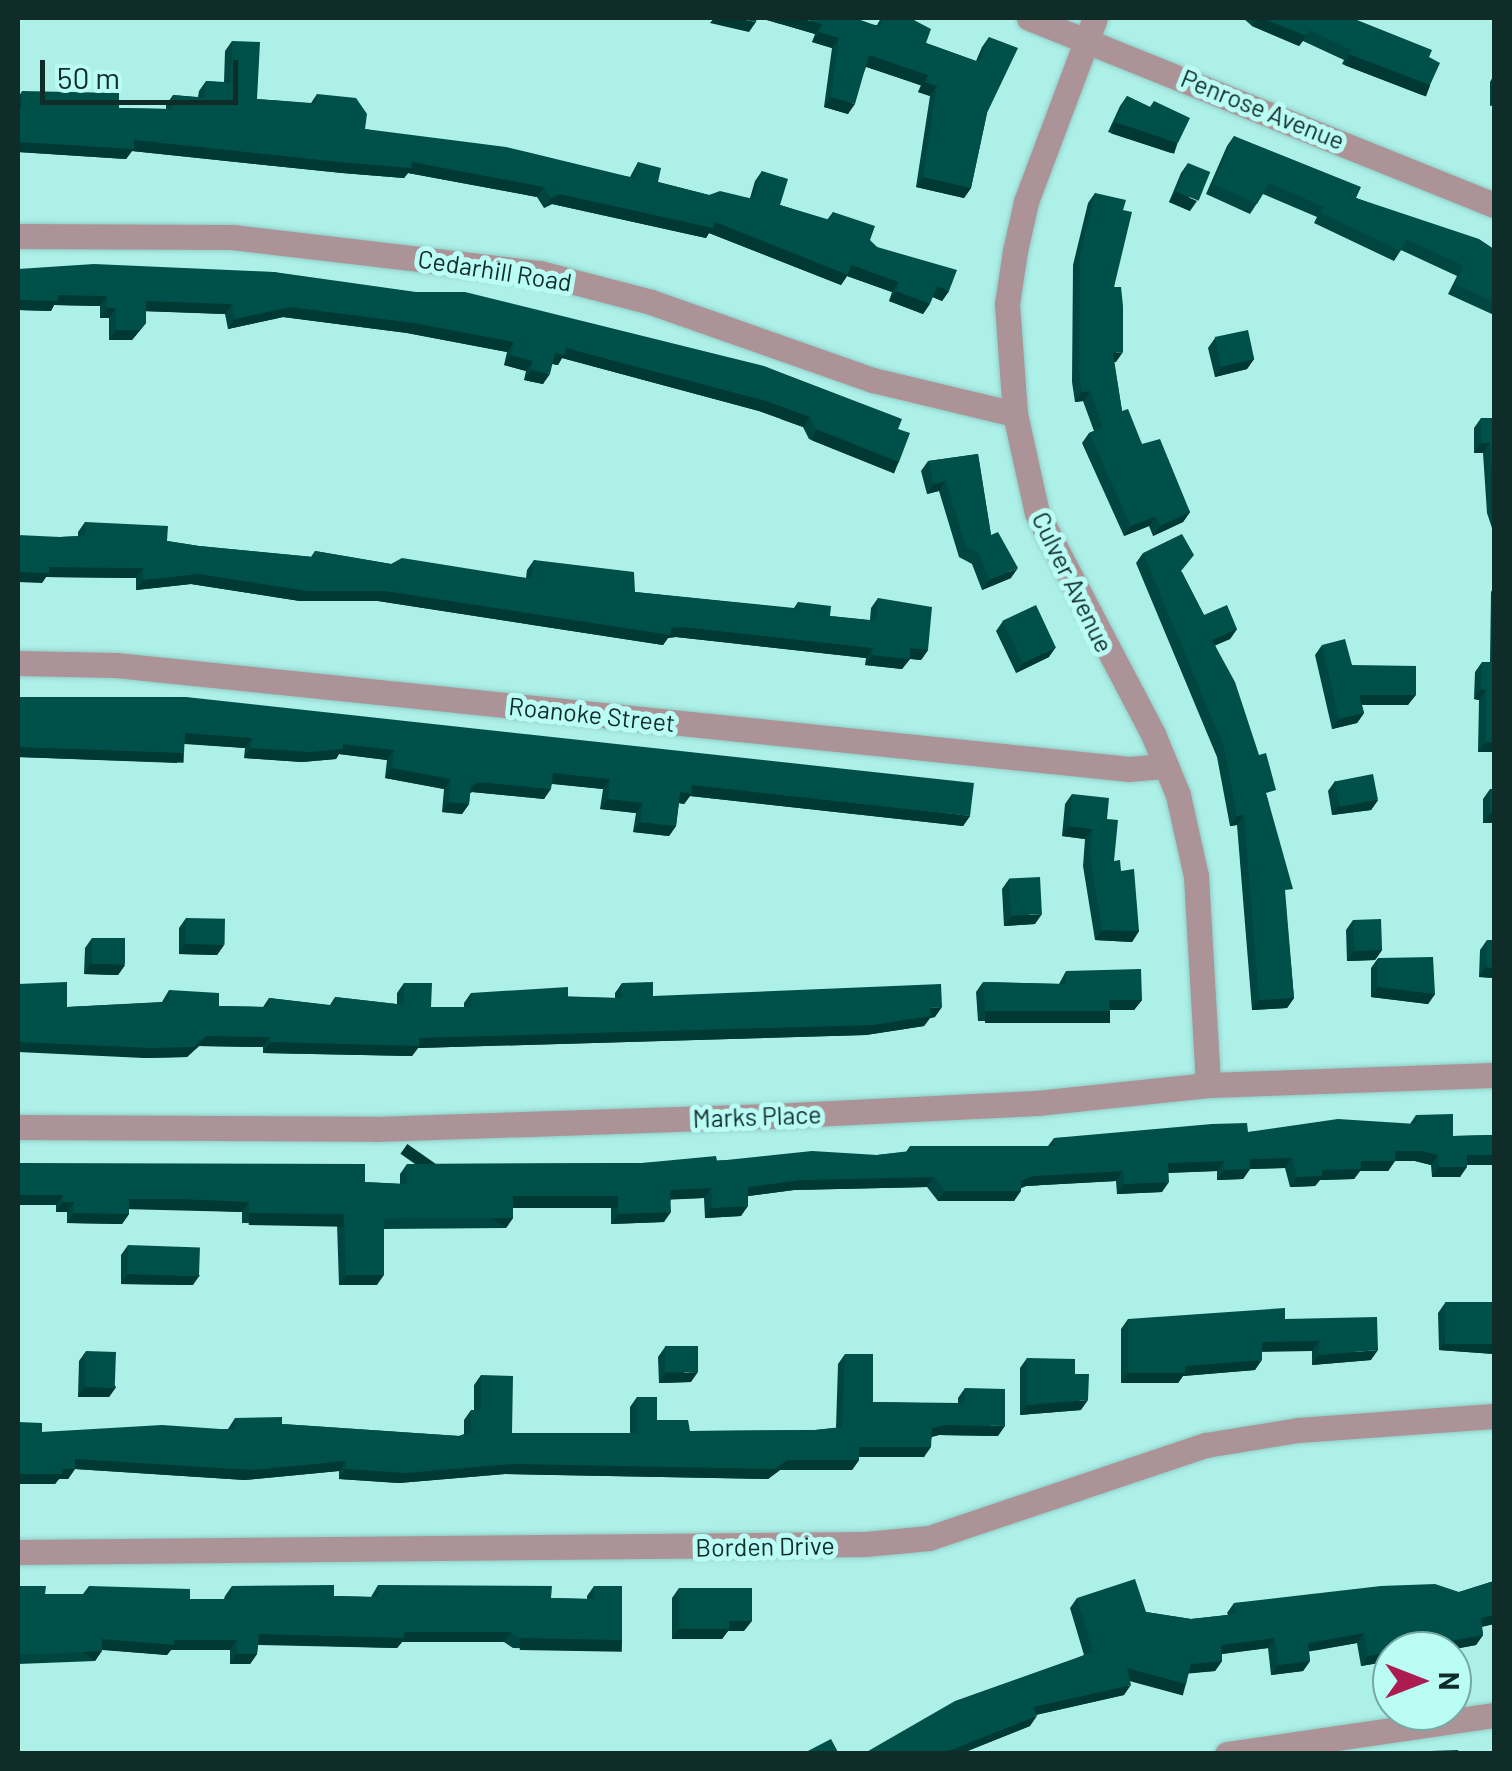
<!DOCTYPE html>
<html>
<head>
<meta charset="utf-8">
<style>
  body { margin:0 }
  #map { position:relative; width:1512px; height:1771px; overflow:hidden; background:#adf0e8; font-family:Barlow,sans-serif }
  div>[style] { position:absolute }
  .roads { filter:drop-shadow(0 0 2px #91cdc6) drop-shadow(0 0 2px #91cdc6) }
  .minor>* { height:25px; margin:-12.5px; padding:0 12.5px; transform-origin:12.5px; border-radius:12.5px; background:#ac9397 }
  .wall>* { inset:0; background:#004540 }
  .shaded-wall>* { inset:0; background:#003834; transform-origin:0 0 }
  .building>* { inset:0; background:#00504a; transform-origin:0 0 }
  span { translate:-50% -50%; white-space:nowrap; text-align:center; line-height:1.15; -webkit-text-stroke:10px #bafdf5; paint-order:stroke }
  .street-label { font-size:25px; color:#102c29 }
  .frame { position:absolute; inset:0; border:20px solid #102c29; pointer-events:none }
  .north { position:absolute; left:1372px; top:1631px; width:100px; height:100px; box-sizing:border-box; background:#bafdf5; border:2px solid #76a9a3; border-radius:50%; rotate:90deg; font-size:28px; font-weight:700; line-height:40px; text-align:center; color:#102c29 }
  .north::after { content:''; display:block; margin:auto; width:35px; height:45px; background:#ad1c50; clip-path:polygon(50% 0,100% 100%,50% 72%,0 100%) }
  .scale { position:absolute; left:40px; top:60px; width:198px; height:45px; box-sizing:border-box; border:5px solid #102c29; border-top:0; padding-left:12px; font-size:30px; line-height:35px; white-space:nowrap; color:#102c29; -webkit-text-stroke:8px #bafdf5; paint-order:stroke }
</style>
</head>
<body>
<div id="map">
  <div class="roads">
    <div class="minor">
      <div style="left:1029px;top:18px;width:501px;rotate:21.91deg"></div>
      <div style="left:1095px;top:18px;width:197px;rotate:110.6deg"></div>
      <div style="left:1026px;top:202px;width:50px;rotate:102.7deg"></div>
      <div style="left:1015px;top:251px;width:54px;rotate:98.6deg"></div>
      <div style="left:1007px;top:304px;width:110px;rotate:85.8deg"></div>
      <div style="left:1015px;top:414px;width:101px;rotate:77.5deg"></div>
      <div style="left:1037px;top:513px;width:250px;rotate:62.3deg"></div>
      <div style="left:1153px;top:734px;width:66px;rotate:67.7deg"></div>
      <div style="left:1178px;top:795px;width:83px;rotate:77.5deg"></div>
      <div style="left:1196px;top:876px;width:209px;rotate:86.7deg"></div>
      <div style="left:18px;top:236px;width:214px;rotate:0.3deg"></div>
      <div style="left:232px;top:237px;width:310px;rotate:6.7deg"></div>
      <div style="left:540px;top:273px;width:115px;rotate:14.6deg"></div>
      <div style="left:651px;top:302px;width:235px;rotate:19.4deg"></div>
      <div style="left:873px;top:380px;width:146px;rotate:13.5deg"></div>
      <div style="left:18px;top:663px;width:98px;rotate:1.2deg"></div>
      <div style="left:116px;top:665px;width:1018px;rotate:5.86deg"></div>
      <div style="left:1129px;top:769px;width:37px;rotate:-5deg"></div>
      <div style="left:18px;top:1127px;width:357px;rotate:0.3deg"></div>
      <div style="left:375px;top:1129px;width:396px;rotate:-1.9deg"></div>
      <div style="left:771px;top:1116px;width:266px;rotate:-2.8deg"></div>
      <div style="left:1037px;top:1103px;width:172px;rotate:-6deg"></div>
      <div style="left:1208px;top:1085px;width:286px;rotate:-2deg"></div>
      <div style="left:18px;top:1552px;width:847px;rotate:-0.54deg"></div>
      <div style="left:865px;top:1544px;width:64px;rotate:-5.4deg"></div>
      <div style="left:929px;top:1538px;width:292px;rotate:-18.6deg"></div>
      <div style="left:1206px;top:1445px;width:93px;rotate:-9.3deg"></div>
      <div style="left:1298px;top:1430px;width:196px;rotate:-4.1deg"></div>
      <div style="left:1227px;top:1754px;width:270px;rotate:-8.3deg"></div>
    </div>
  </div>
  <div class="wall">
    <div style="clip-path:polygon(760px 18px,877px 25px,881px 18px,910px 18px,926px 43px,976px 61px,982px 47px,989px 37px,987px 113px,971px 188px,964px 198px,916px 187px,930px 96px,918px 92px,921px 85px,866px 67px,848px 114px,824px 107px,832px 48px,812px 42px,815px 34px)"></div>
    <div style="clip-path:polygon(1243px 18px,1352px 18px,1429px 57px,1430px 85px,1422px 95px,1342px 64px,1344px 60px,1303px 41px,1299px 46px,1252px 26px)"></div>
    <div style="clip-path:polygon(232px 41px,257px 99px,311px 103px,317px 94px,365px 129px,630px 177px,638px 162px,658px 182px,709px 195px,750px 198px,755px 181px,762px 171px,780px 205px,827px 220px,833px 212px,877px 247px,949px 291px,942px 301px,933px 297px,923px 314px,889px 301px,892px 292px,847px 276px,841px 285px,709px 233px,706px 238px,552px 204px,544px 208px,537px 197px,408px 173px,404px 178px,342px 173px,132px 151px,126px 159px,18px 152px,18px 98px,22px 91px,119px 108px,166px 109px,166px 105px,173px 95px,198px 97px,199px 91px,206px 81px,224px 82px,225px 51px)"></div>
    <div style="clip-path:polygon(1494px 75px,1494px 105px,1490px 106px,1490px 82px)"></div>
    <div style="clip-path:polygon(1127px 96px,1150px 107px,1154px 101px,1171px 153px,1108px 132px,1120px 106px)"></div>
    <div style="clip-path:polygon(1234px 136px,1356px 198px,1494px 249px,1494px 315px,1448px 294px,1457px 276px,1401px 250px,1394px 261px,1314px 223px,1317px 217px,1263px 194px,1250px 214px,1206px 194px,1227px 146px)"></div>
    <div style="clip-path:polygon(1188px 163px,1190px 211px,1169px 202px,1181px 173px)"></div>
    <div style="clip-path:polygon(1095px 193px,1123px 210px,1114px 287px,1116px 362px,1114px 362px,1122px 411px,1142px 444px,1190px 512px,1183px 522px,1153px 536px,1149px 526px,1124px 536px,1082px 443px,1089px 433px,1094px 431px,1083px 401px,1075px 402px,1072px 382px,1073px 265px,1088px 203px)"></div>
    <div style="clip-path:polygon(18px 269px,274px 272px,898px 429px,899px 462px,892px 472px,809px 439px,803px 427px,759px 411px,562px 358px,558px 365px,552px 364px,543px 384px,524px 380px,526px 371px,504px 365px,507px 352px,407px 333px,283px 317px,228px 329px,225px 314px,146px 311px,146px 323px,132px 340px,109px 340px,109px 318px,100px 318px,100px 306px,54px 305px,51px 311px,18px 310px)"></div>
    <div style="clip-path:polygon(1215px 338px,1254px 359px,1247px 369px,1215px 377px,1208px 348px)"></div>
    <div style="clip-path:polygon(1494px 350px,1494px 534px,1487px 513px,1483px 453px,1474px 453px,1474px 428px,1481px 418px,1492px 418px,1492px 353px)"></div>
    <div style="clip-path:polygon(978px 454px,991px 535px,1011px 578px,982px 590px,972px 564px,959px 557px,939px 491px,927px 494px,921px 471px,928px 461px)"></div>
    <div style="clip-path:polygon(85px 522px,167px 541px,199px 546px,311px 557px,315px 551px,391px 564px,526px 578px,527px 570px,534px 560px,635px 592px,794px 608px,798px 602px,830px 616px,870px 620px,871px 608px,878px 598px,928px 650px,921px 660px,910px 659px,902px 669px,865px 665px,866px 658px,676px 637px,668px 638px,663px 645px,378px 601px,300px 601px,191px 584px,136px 590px,136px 578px,46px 577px,42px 583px,60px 537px,78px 536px,78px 532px)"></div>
    <div style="clip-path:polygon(1143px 553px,1182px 572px,1204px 615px,1237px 629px,1230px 639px,1215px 645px,1268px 800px,1285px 899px,1294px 998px,1287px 1008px,1252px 1010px,1237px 825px,1230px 826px,1217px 757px,1136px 563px)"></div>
    <div style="clip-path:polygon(1494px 587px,1494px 752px,1478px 752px,1479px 700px,1474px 699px,1475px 672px,1482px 662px,1490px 662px,1491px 592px)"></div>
    <div style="clip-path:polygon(1003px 621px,1049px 657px,1016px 673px,996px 631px)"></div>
    <div style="clip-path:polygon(1322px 645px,1352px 665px,1408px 705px,1362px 705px,1364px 713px,1357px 723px,1332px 729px,1315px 655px)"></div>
    <div style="clip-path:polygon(18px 697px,970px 816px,963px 826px,690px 796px,684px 804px,679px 803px,676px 826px,669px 836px,633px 832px,636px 813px,600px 809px,603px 789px,552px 784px,544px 799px,472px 792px,470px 793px,469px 804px,462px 814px,442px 812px,444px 789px,385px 778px,387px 760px,339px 754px,336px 759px,302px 762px,244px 758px,245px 748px,184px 744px,177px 763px,18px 757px)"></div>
    <div style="clip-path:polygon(1335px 781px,1378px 800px,1371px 810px,1332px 815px,1328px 791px)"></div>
    <div style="clip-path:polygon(1490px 789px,1494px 823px,1483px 823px,1483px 799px)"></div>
    <div style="clip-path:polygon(1072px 794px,1107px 819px,1114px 861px,1121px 871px,1139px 931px,1132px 942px,1095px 940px,1083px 866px,1085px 839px,1062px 836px,1065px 804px)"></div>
    <div style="clip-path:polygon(1494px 863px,1494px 978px,1479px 977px,1480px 950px,1487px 940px,1492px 940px)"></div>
    <div style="clip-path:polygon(1009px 879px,1035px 924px,1004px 926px,1002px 889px)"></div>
    <div style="clip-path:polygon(186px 918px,224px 945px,217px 955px,179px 954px,179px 928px)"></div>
    <div style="clip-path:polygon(1353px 920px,1382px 950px,1375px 960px,1347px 961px,1346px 930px)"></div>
    <div style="clip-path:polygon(92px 938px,125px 965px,118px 975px,84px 974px,85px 948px)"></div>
    <div style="clip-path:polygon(1378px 958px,1435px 994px,1428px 1004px,1371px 997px,1371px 968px)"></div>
    <div style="clip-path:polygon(1066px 971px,1142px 1000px,1134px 1010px,1110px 1010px,1103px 1021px,978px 1021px,976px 992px,983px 982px,1059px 984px)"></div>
    <div style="clip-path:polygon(404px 983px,431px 1007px,464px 1007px,464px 1003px,471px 993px,615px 998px,615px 993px,622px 983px,653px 996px,935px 1017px,930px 1018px,924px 1026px,866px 1035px,418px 1048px,412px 1056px,263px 1053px,263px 1047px,199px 1046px,187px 1057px,144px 1058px,67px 1007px,162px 1002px,169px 990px,219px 1006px,263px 1007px,269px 998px,330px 1005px,335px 997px,397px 1004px,397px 993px)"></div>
    <div style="clip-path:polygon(1416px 1115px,1453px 1136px,1492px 1135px,1492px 1123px,1494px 1119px,1494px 1165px,1467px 1165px,1460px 1177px,1432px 1177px,1431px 1165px,1415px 1161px,1395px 1161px,1388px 1171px,1360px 1171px,1354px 1179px,1320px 1180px,1315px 1186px,1290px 1187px,1285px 1168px,1250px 1169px,1243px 1179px,1217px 1180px,1217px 1171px,1168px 1173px,1162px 1192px,1117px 1194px,1116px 1181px,1026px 1186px,1021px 1188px,1014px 1201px,938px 1201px,927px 1187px,794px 1190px,748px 1196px,741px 1216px,705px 1218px,704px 1198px,671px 1199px,664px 1222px,611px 1224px,611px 1206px,513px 1206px,513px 1218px,506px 1228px,384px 1229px,377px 1285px,339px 1285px,337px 1224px,242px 1223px,242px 1212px,175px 1209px,129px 1209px,129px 1214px,122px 1224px,67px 1223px,67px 1212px,56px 1212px,56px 1205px,18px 1205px,18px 1163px,400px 1184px,400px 1174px,407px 1164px,642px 1163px,877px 1155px,906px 1152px,910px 1146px,1048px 1146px,1054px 1138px,1248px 1132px,1410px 1124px)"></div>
    <div style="clip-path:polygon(128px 1245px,193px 1285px,121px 1284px,121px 1255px)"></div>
    <div style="clip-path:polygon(1445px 1303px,1494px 1354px,1439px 1350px,1438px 1313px)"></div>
    <div style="clip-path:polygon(1128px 1319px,1285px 1319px,1371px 1360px,1312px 1365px,1312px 1351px,1262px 1351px,1255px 1370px,1183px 1376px,1178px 1383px,1121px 1383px,1121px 1329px)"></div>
    <div style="clip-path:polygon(665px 1347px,691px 1382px,659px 1383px,658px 1357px)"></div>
    <div style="clip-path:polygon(86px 1351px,116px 1387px,109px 1397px,78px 1397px,79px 1361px)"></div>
    <div style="clip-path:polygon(845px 1354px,873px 1402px,958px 1403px,958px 1398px,965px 1388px,998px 1436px,939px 1435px,932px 1437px,924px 1457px,859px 1457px,859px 1460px,852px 1470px,780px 1470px,768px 1479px,505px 1474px,399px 1483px,339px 1479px,339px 1471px,245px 1480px,75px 1469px,68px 1479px,59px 1479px,55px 1484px,18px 1484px,18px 1422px,42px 1432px,228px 1429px,235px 1418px,282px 1424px,459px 1436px,464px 1434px,464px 1420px,471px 1410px,474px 1410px,474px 1385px,481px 1375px,512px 1433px,630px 1433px,630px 1407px,637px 1397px,657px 1420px,690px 1431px,815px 1430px,836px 1428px,838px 1364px)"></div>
    <div style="clip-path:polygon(1027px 1358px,1075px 1374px,1081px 1410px,1020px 1415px,1020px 1368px)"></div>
    <div style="clip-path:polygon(1494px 1581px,1494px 1624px,1482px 1627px,1483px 1635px,1476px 1645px,1361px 1666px,1357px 1643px,1309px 1651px,1310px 1661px,1303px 1671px,1271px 1675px,1268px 1648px,1222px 1654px,1222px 1661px,1215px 1671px,1188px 1673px,1186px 1684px,1179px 1694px,1130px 1680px,1124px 1695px,1036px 1715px,1030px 1726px,960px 1754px,863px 1754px,1084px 1655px,1070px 1608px,1077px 1598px,1146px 1612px,1191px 1619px,1228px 1615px,1227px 1613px,1234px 1603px,1459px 1592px)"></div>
    <div style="clip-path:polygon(378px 1585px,551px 1598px,587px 1599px,587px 1596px,594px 1586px,622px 1640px,614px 1650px,513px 1648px,504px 1642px,402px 1642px,397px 1648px,258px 1645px,257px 1654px,250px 1664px,230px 1664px,230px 1650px,171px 1650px,167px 1655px,102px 1650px,95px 1661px,18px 1664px,18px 1586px,45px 1594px,83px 1594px,89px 1586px,190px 1599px,224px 1599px,225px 1596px,232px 1586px,334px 1596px,371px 1597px)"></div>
    <div style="clip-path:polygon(679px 1588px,744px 1631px,728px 1631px,722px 1639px,672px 1639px,672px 1598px)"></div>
  </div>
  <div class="shaded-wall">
    <div style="clip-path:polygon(714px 18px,736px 18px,756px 22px,749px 32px,710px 23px)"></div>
    <div style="clip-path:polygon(760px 18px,800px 18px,822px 24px,815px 34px)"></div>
    <div style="clip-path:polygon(1258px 18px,1262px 18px,1306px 36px,1299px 46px,1252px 26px)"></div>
    <div style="clip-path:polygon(819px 32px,839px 38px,832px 48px,812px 42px)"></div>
    <div style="left:1349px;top:54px;width:87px;height:12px;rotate:21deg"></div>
    <div style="left:869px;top:55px;width:62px;height:12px;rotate:19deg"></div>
    <div style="clip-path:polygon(925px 82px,937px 86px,930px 96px,918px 92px)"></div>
    <div style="clip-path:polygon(831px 97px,855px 104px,848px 114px,824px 107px)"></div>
    <div style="left:1115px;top:122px;width:66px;height:12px;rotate:18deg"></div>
    <div style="clip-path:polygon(134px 140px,412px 162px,544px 187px,537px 197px,408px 173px,404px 178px,342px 173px,132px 151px,126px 159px,18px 152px,18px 142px)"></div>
    <div style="clip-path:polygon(923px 177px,971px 188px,964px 198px,916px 187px)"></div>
    <div style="clip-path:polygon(1176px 192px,1197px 201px,1190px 211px,1169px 202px)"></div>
    <div style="clip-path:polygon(559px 194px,715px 222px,851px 265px,899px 282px,892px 292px,847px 276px,841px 285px,709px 233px,706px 238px,552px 204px,544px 208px,551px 198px)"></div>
    <div style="clip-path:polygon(937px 286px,949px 291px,942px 301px,930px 296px)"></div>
    <div style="clip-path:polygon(896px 291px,930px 304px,923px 314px,889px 301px)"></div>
    <div style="clip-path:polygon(58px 295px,107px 296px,100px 306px,54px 305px,51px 311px,18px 310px,18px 300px)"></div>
    <div style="clip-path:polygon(146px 301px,232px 304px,225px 314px,139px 311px)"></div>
    <div style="clip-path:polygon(290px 307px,414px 323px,514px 342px,507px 352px,407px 333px,283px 317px,228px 329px,235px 319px)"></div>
    <div style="clip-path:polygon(107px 308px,116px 308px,109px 318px,100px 318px)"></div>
    <div style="clip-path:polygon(146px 323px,132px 340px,109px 340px,116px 330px)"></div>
    <div style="clip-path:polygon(566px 348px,766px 401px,810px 417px,803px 427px,759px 411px,562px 358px,558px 365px,548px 363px,555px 353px)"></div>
    <div style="clip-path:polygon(1123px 352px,1116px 362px,1106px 363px,1113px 353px)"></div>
    <div style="clip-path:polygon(511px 355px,533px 361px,526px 371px,504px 365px)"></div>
    <div style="clip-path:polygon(1254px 359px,1247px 369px,1215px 377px,1222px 367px)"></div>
    <div style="clip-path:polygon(531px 370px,550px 374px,543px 384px,524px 380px)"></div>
    <div style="clip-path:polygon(1090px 391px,1083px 401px,1075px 402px,1082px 392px)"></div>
    <div style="left:816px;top:429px;width:89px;height:12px;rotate:22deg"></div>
    <div style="clip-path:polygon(1481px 443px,1490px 443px,1483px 453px,1474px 453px)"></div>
    <div style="clip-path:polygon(946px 481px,939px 491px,927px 494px,934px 484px)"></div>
    <div style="clip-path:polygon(1190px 512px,1183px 522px,1153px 536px,1160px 526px)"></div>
    <div style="clip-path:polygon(1156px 516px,1149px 526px,1124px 536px,1131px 526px)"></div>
    <div style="clip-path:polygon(49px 567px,143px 568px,136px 578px,46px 577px,42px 583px,18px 582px,18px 572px)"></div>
    <div style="clip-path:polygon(1018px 568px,1011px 578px,982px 590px,989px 580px)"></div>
    <div style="clip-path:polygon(198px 574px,385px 591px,671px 628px,683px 627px,873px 648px,866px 658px,676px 637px,668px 638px,663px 645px,378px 601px,300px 601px,191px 584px,136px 590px,143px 580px)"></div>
    <div style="clip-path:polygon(1237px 629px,1230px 639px,1205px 650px,1212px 640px)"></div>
    <div style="clip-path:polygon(1056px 647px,1049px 657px,1016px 673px,1023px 663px)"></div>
    <div style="clip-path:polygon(910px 648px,928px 650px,921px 660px,903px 658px)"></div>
    <div style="clip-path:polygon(872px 655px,910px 659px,902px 669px,865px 665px)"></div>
    <div style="clip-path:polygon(1481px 689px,1486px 690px,1479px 700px,1474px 699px)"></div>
    <div style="clip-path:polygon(1359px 695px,1416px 695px,1408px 705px,1352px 705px)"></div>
    <div style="clip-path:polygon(1364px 713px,1357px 723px,1332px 729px,1339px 719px)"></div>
    <div style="clip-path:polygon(185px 733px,252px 738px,245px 748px,178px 743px)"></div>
    <div style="clip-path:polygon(1486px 742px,1494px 742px,1494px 752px,1478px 752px)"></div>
    <div style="clip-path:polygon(343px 744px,394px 750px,387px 760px,339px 754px,336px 759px,302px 762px,244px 758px,251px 748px)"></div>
    <div style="left:18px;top:747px;width:166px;height:10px;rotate:2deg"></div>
    <div style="clip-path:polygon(392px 768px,451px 779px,444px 789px,385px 778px)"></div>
    <div style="clip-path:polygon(553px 773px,610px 779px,603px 789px,546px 783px)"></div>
    <div style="clip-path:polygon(479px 782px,551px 789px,544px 799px,472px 792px,464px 796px,471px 786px)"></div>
    <div style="clip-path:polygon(692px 785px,970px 816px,963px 826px,690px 796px,684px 804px,673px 802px,680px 792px)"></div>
    <div style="clip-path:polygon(608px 799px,643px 803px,636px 813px,600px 809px)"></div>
    <div style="clip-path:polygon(1378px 800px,1371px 810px,1332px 815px,1339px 805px)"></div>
    <div style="clip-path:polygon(449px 802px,469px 804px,462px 814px,442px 812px)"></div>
    <div style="clip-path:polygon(1490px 813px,1494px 813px,1494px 823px,1483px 823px)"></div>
    <div style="clip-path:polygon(1244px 815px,1237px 825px,1230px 826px,1237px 816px)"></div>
    <div style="clip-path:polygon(640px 822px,676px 826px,669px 836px,633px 832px)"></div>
    <div style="clip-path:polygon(1069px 826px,1092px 829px,1085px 839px,1062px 836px)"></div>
    <div style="clip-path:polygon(1042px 914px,1035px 924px,1004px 926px,1012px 916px)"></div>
    <div style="clip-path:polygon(1102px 930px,1139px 931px,1132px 942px,1095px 940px)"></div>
    <div style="clip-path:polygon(186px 944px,224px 945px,217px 955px,179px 954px)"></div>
    <div style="clip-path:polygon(1382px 950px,1375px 960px,1347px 961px,1354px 951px)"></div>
    <div style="clip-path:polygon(91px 964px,125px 965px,118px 975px,84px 974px)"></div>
    <div style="clip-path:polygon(1486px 967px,1494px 968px,1494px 978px,1479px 977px)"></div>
    <div style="clip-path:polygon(1378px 987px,1435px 994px,1428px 1004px,1371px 997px)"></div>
    <div style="clip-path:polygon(1294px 998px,1287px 1008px,1252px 1010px,1259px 1000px)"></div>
    <div style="clip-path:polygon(1109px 1000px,1142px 1000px,1134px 1010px,1102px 1010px)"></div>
    <div style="clip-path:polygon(942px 1007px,935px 1017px,930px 1018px,924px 1026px,866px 1035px,418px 1048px,412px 1056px,263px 1053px,270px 1042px,419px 1038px)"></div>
    <div style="left:985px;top:1011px;width:125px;height:12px"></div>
    <div style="clip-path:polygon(206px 1036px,270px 1037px,263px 1047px,199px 1046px,187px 1057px,144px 1058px,18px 1052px,18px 1042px)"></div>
    <div style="clip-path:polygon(1395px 1151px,1422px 1151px,1438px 1155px,1431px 1165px,1415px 1161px,1389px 1161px,1395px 1161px,1388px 1171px,1360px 1171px,1354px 1179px,1320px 1180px,1315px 1186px,1290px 1187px,1297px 1177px)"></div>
    <div style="clip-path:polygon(1467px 1155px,1494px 1155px,1494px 1165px,1460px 1165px)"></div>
    <div style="clip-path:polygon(1292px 1158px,1285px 1168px,1250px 1169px,1243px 1179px,1217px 1180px,1224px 1170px,1250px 1159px)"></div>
    <div style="clip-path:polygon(1224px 1161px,1217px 1171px,1161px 1173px,1168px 1163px)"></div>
    <div style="clip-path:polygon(1439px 1167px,1467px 1167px,1460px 1177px,1432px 1177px)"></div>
    <div style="clip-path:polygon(1123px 1171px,1116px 1181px,1026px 1186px,1015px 1191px,1021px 1191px,1014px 1201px,938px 1201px,945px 1191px,1033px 1176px)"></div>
    <div style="clip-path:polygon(934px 1177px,927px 1187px,794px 1190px,741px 1197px,748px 1187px,801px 1180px)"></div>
    <div style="clip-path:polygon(1169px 1182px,1162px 1192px,1117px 1194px,1124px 1184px)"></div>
    <div style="clip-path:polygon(711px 1188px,704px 1198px,663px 1200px,670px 1190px)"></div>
    <div style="clip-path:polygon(18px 1195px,63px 1195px,56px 1205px,18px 1205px)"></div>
    <div style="left:513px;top:1196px;width:105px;height:12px"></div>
    <div style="clip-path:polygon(129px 1199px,182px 1199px,249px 1202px,242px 1212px,122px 1209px)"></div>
    <div style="clip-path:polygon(63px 1202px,74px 1202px,67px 1212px,56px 1212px)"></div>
    <div style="clip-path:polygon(748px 1206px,741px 1216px,705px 1218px,712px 1208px)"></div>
    <div style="clip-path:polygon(671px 1212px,664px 1222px,611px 1224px,618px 1214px)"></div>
    <div style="clip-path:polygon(74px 1213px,129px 1214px,122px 1224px,67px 1223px)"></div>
    <div style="left:249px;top:1213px;width:95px;height:12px;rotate:1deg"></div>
    <div style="left:513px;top:1218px;width:12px;height:129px;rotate:125deg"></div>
    <div style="clip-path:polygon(128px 1274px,200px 1275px,193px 1285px,121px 1284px)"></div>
    <div style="clip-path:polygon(346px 1275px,384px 1275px,377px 1285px,339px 1285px)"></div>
    <div style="clip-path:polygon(1446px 1340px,1494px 1344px,1494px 1354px,1439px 1350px)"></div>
    <div style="clip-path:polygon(1319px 1341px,1312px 1351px,1255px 1352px,1262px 1342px)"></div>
    <div style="clip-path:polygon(1378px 1350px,1371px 1360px,1312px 1365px,1319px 1355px)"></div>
    <div style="clip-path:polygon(1262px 1360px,1255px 1370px,1183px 1376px,1178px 1383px,1121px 1383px,1128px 1373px,1185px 1366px)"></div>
    <div style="clip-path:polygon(698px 1372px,691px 1382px,659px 1383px,666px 1373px)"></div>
    <div style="clip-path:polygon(85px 1387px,116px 1387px,109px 1397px,78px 1397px)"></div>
    <div style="clip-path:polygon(1088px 1400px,1081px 1410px,1020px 1415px,1027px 1405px)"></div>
    <div style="clip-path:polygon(946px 1425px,1005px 1426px,998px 1436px,939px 1435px,925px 1438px,932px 1428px)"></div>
    <div style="clip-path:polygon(859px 1447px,931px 1447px,924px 1457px,852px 1457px)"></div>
    <div style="clip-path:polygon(75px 1459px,346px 1461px,339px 1471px,245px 1480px,75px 1469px,68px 1479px,59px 1479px,55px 1484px,18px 1484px,18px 1474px,62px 1469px)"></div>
    <div style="clip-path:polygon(787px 1460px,859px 1460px,852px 1470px,780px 1470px,768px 1479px,505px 1474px,399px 1483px,339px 1479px,346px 1469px,512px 1464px)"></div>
    <div style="clip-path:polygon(1494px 1615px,1494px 1624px,1474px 1628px,1481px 1618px)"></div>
    <div style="clip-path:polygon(729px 1621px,752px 1621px,744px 1631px,728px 1631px,722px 1639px,672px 1639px,679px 1629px)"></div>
    <div style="clip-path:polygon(404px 1632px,511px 1632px,504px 1642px,402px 1642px,397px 1648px,252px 1644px,259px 1634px)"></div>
    <div style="clip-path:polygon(1364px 1633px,1357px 1643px,1301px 1653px,1308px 1643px)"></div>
    <div style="clip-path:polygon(1483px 1635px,1476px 1645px,1444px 1651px,1397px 1651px)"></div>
    <div style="left:520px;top:1638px;width:102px;height:12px;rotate:1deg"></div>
    <div style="clip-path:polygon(1275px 1638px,1268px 1648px,1214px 1655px,1221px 1645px)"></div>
    <div style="clip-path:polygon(102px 1639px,174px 1640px,237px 1640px,230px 1650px,171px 1650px,167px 1655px,95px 1649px)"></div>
    <div style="left:102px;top:1651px;width:12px;height:84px;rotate:125deg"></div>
    <div style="clip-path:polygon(1392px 1652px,1392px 1661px,1361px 1666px,1368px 1656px)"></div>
    <div style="clip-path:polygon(237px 1654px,257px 1654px,250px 1664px,230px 1664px)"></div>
    <div style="clip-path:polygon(1222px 1661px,1215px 1671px,1184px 1674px,1191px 1664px)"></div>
    <div style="clip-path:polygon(1310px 1661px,1303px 1671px,1271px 1675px,1278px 1665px)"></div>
    <div style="left:1127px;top:1668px;width:61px;height:12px;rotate:15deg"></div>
    <div style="clip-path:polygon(1131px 1685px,1124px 1695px,1026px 1717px,1033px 1707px)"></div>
    <div style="clip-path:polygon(1037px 1716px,1030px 1726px,960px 1754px,946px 1754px,948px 1751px)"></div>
  </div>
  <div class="building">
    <div style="clip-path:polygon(736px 18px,757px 18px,756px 22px)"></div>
    <div style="clip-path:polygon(800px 18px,855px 18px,880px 27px,883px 18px,910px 18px,931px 29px,926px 43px,979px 62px,989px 37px,1018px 48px,987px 113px,971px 188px,923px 177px,937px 86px,925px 82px,928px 75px,869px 55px,855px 104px,831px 97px,839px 38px,819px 32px,822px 24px)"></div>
    <div style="clip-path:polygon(1262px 18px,1352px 18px,1432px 50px,1429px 57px,1440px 63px,1430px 85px,1349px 54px,1351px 50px,1309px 30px,1306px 36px)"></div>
    <div style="clip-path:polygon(232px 41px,260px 42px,257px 99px,316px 104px,317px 94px,356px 98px,367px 114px,365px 129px,506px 147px,634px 178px,638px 162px,661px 168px,658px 182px,709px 195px,720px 191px,753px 199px,762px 171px,788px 179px,780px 205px,830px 220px,833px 212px,875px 226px,870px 240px,877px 247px,957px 270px,949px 291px,937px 286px,930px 304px,896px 291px,899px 282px,851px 265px,848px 275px,715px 222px,713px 228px,559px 194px,551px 198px,544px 187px,412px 162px,411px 168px,349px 163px,134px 140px,134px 149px,18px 142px,18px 107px,22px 107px,22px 91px,119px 93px,119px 108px,172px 109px,173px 95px,204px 98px,206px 81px,231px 83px)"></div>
    <div style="clip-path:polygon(1127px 96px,1152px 108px,1154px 101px,1190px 118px,1178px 143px,1115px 122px)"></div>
    <div style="clip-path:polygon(1234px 136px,1361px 187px,1356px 198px,1479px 239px,1494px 249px,1494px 302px,1455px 284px,1464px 266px,1406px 239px,1401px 251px,1321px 213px,1324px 207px,1269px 183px,1257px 204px,1213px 184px)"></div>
    <div style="left:1188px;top:163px;width:24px;height:31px;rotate:22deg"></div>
    <div style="clip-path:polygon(1095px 193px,1126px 200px,1123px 210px,1132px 212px,1114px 287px,1121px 287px,1123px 306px,1123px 352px,1113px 353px,1122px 411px,1128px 409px,1142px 444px,1160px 439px,1190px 512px,1160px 526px,1156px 516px,1131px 526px,1089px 433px,1103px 427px,1090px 391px,1082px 392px,1079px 372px,1080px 255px)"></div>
    <div style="clip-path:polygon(94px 264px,274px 272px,416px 292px,465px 292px,764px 366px,902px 419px,898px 429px,910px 433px,899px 462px,816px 429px,810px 417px,766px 401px,566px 348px,565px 355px,555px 353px,550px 374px,531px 370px,533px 361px,511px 355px,514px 342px,414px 323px,290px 307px,235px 319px,232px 304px,146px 301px,146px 323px,139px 330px,116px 330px,116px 308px,107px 308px,107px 296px,58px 295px,58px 301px,18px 300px,18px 269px)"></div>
    <div style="left:1248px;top:330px;width:30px;height:34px;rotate:78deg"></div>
    <div style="clip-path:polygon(1481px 418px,1494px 418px,1494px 504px,1490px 443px,1481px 443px)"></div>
    <div style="clip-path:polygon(978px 454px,991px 535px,998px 532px,1018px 568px,989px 580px,979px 554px,966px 547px,946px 481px,934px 484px,928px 461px)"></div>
    <div style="clip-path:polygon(85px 522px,168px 526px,167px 541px,199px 546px,314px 557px,315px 551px,391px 564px,402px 558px,532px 579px,534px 560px,634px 572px,635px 592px,797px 609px,798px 602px,831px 606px,830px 616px,876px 621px,878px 598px,932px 607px,928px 650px,910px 648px,910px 659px,872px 655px,873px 648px,683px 627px,671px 628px,670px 635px,385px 591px,307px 591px,198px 574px,143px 580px,143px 568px,49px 567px,49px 573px,18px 572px,18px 535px,60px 537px,85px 536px)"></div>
    <div style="clip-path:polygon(1182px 534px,1194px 555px,1181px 571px,1204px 615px,1227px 605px,1237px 629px,1212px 640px,1235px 682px,1259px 755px,1266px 753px,1276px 790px,1266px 793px,1293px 889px,1285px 890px,1294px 998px,1259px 1000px,1244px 815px,1237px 816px,1224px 747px,1143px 553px)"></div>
    <div style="left:1036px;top:605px;width:47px;height:37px;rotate:65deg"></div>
    <div style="clip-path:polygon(1345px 639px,1352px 665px,1416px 666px,1416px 695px,1359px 695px,1364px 713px,1339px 719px,1322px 645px)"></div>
    <div style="clip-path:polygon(1482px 662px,1494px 662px,1494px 742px,1486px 742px,1486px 690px,1481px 689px)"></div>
    <div style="clip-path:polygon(18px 697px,186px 697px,974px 783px,970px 816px,692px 785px,691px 794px,680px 792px,676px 826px,640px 822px,643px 803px,608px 799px,610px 779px,553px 773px,551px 789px,479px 782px,471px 786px,469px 804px,449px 802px,451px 779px,392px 768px,394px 750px,343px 744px,343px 749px,309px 752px,251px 748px,252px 738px,185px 733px,184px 753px,18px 747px)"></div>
    <div style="left:1373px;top:774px;width:26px;height:39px;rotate:79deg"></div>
    <div style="left:1490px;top:789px;width:4px;height:24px"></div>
    <div style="clip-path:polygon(1072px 794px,1109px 798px,1107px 819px,1118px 820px,1114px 861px,1120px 860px,1121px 871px,1134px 869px,1139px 931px,1102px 930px,1090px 856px,1092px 829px,1069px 826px)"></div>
    <div style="left:1040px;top:877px;width:37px;height:31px;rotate:87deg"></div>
    <div style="left:186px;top:918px;width:39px;height:26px;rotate:1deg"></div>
    <div style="left:1381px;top:919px;width:31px;height:28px;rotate:88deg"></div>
    <div style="left:92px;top:938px;width:33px;height:26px"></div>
    <div style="clip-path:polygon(1487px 940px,1494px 940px,1494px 968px,1486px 967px)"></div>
    <div style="clip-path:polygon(1433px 957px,1435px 994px,1378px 987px,1378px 958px)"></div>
    <div style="clip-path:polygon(1141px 969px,1142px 1000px,1109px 1000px,1110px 1011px,985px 1011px,983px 982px,1066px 984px,1066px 971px)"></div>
    <div style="clip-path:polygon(67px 982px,67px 1007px,169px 1002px,169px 990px,219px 993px,219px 1006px,269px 1007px,269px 998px,335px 1006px,335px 997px,404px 1005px,404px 983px,432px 983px,431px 1007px,471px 1007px,471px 993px,568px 987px,568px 997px,622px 998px,622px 983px,653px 982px,653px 996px,941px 984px,942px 1007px,930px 1008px,931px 1016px,873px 1025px,419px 1038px,419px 1046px,270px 1042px,270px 1037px,206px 1036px,194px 1047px,151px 1048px,18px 1042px,18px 984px)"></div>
    <div style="clip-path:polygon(1453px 1114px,1453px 1136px,1494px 1135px,1494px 1155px,1467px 1155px,1467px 1167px,1439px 1167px,1438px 1155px,1422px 1151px,1395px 1151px,1395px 1161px,1361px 1161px,1361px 1169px,1322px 1170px,1322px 1176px,1297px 1177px,1292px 1158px,1250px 1159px,1250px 1169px,1224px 1170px,1224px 1161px,1168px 1163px,1169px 1182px,1124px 1184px,1123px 1171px,1033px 1176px,1021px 1181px,1021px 1191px,945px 1191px,934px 1177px,801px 1180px,748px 1187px,748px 1206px,712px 1208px,711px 1188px,670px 1190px,671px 1212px,618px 1214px,618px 1196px,513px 1196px,513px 1218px,384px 1219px,384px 1275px,346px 1275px,344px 1214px,249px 1213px,249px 1202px,182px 1199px,129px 1199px,129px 1214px,74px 1213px,74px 1202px,63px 1202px,63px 1195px,18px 1195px,18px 1163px,365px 1164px,365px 1182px,407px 1184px,407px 1164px,642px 1163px,716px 1156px,717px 1161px,812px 1151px,877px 1155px,910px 1151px,910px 1146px,1055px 1146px,1054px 1138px,1212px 1124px,1247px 1123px,1248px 1132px,1338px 1119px,1416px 1124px,1416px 1115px)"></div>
    <div style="left:128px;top:1245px;width:72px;height:29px;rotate:2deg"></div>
    <div style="left:1494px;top:1302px;width:42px;height:49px;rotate:90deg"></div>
    <div style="clip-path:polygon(1285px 1308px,1285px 1319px,1377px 1317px,1378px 1350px,1319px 1355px,1319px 1341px,1262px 1342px,1262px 1360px,1185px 1366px,1185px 1373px,1128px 1373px,1128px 1319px)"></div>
    <div style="left:698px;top:1346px;width:26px;height:33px;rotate:90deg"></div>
    <div style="left:86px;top:1351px;width:30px;height:36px;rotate:2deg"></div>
    <div style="clip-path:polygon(845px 1354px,873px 1354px,873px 1402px,964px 1404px,965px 1388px,1005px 1389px,1005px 1426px,946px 1425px,932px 1428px,931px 1447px,859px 1447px,859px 1460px,787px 1460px,775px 1469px,512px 1464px,406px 1473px,346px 1469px,346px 1461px,252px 1470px,75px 1459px,75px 1469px,62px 1469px,62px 1474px,18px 1474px,18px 1422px,42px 1423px,42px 1432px,162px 1425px,235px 1430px,235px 1418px,282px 1417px,282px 1424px,459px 1436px,471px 1433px,471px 1410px,481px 1410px,481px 1375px,513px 1376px,512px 1433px,637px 1433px,637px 1397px,657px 1397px,657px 1420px,688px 1420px,690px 1431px,815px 1430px,842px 1427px)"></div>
    <div style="clip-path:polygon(1027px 1358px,1075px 1359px,1075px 1374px,1089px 1374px,1088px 1400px,1027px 1405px)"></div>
    <div style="clip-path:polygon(1135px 1579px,1146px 1612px,1191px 1619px,1236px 1614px,1234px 1603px,1381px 1586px,1435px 1584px,1459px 1592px,1494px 1581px,1494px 1615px,1481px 1618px,1483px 1635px,1368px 1656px,1364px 1633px,1308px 1643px,1310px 1661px,1278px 1665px,1275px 1638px,1221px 1645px,1222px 1661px,1191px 1664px,1186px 1684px,1127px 1668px,1131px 1685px,1033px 1707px,1037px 1716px,948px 1751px,950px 1754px,863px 1754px,955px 1701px,1093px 1652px,1077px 1598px)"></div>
    <div style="clip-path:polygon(334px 1585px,334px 1596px,377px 1597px,378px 1585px,552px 1586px,551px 1598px,594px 1599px,594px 1586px,622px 1586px,622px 1640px,520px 1638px,511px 1632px,404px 1632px,404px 1638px,259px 1634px,257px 1654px,237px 1654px,237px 1640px,174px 1640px,174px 1645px,102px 1639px,102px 1651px,45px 1654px,18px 1654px,18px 1586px,46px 1586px,45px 1594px,89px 1594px,89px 1586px,190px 1589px,190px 1599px,231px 1599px,232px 1586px)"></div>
    <div style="clip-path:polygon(679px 1588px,752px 1588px,752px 1621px,729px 1621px,729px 1629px,679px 1629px)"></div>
    <div style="clip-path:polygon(831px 1739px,839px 1754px,804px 1754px,804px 1753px)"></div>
    <div style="clip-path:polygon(1458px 1750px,1459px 1754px,1430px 1754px,1430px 1751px)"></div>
  </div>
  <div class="street-label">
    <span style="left:1263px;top:109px;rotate:22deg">Penrose Avenue</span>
    <span style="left:495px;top:270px;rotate:9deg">Cedarhill Road</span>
    <span style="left:1073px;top:582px;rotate:64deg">Culver Avenue</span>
    <span style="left:592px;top:714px;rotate:6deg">Roanoke Street</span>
    <span style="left:757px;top:1116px;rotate:-2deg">Marks Place</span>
    <span style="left:765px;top:1546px;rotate:-1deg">Borden Drive</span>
  </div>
  <div class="frame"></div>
  <div class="north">N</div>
  <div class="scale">50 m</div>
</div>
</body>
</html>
